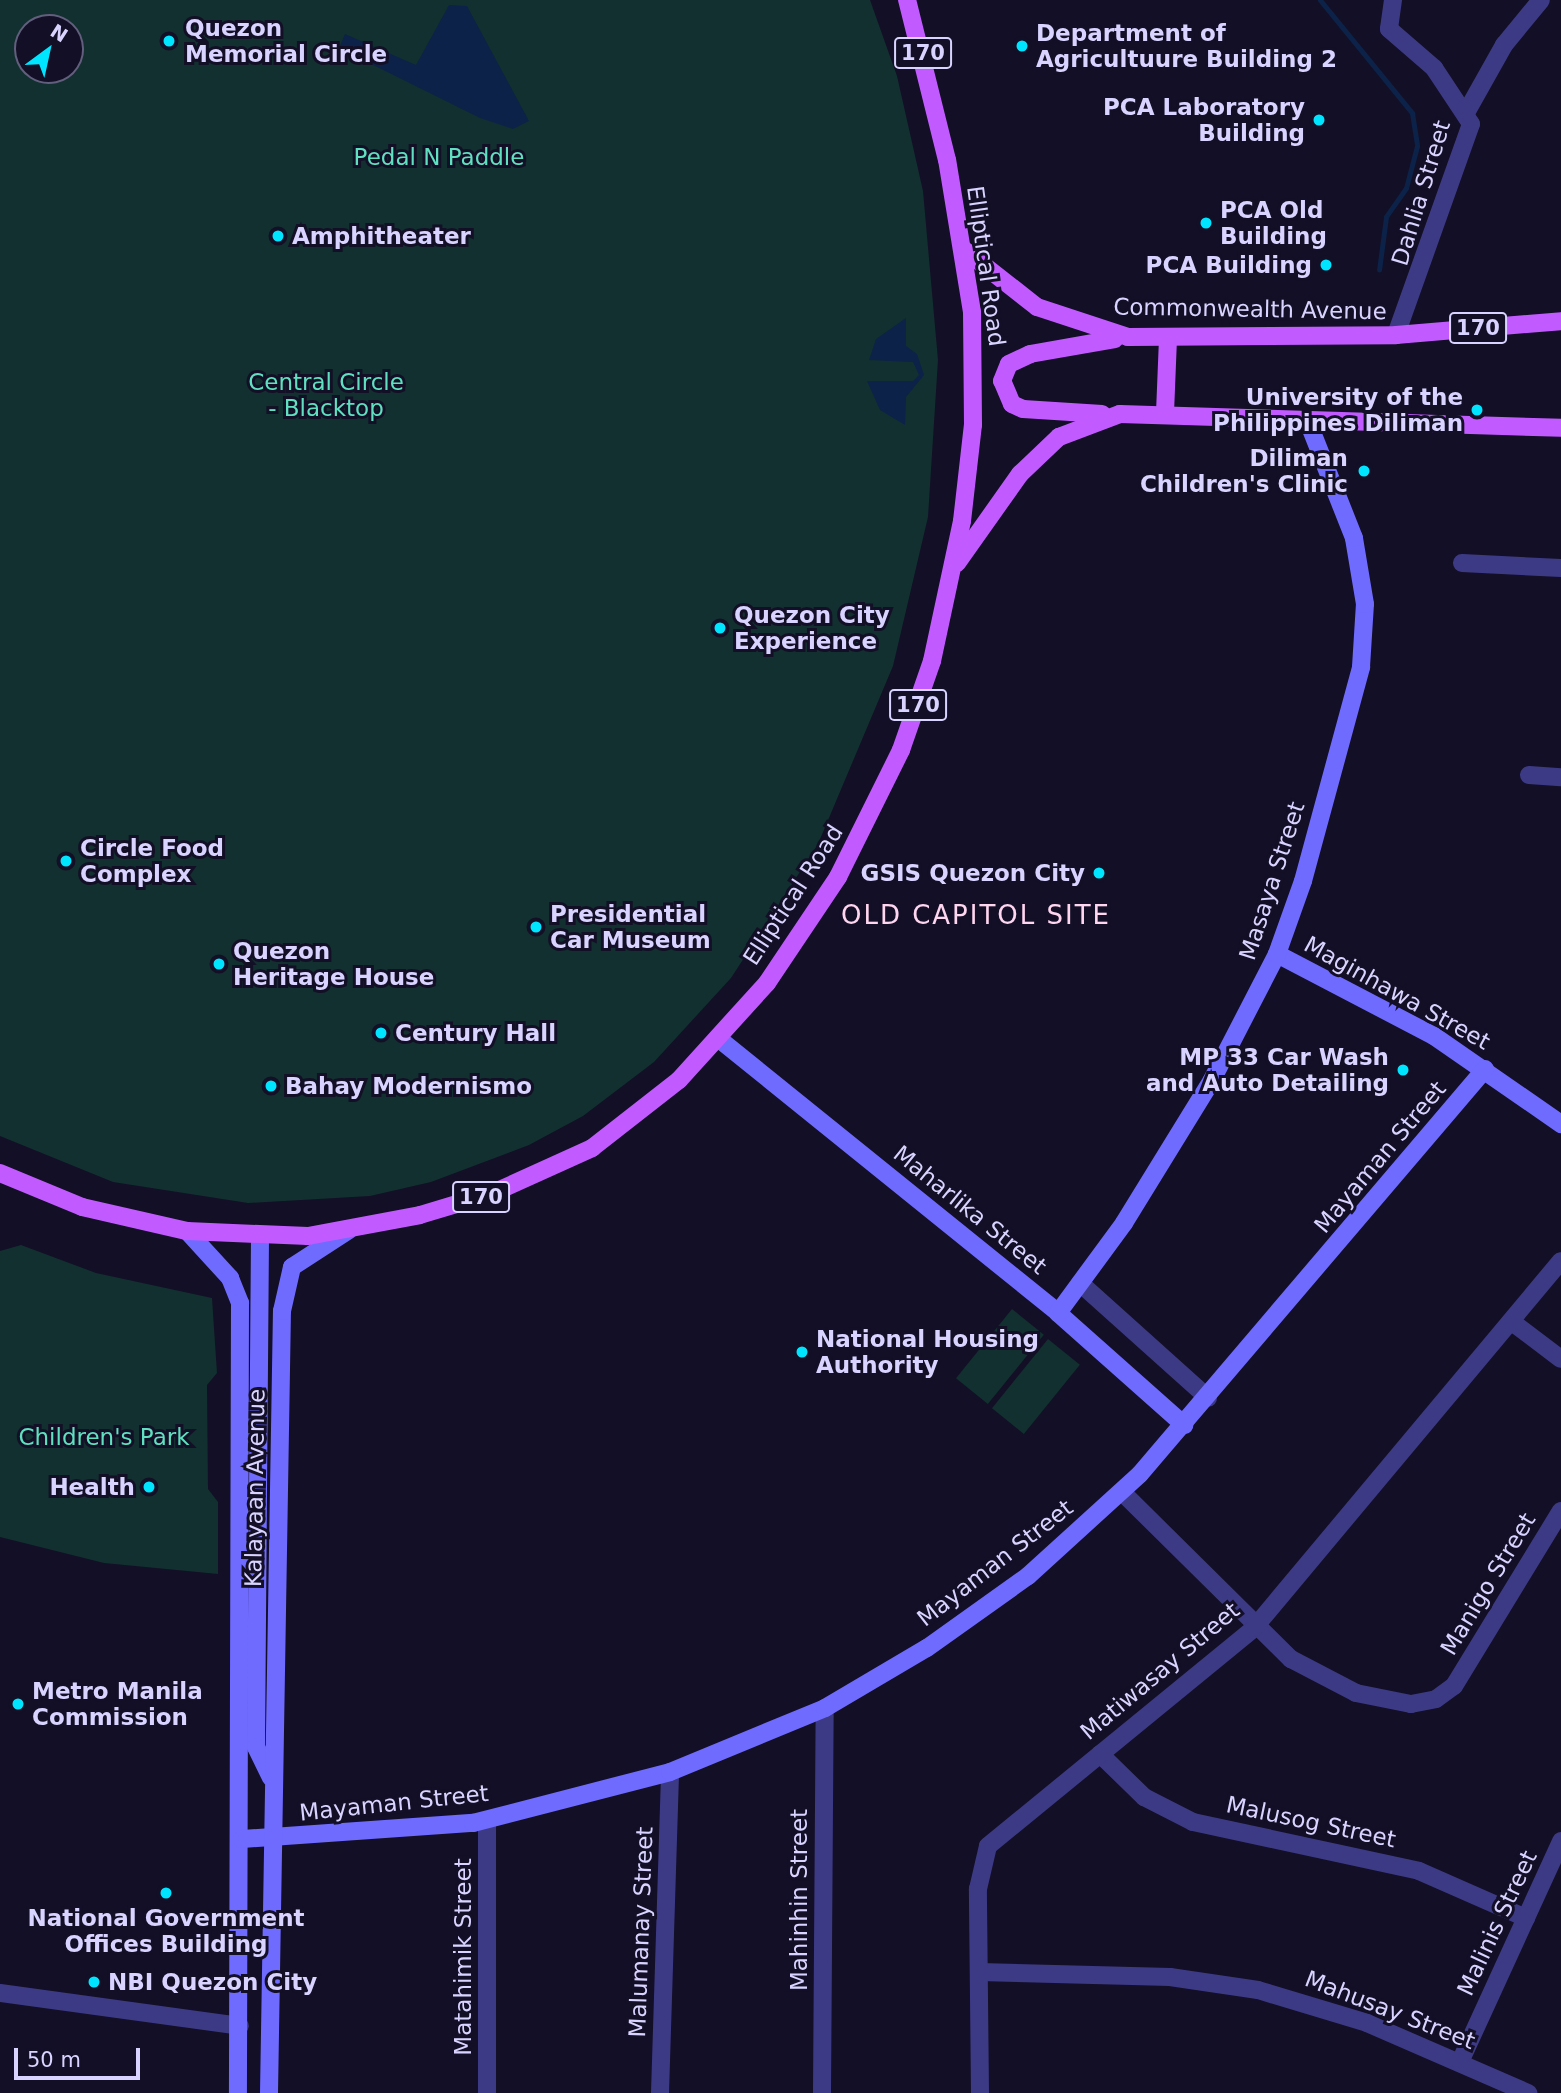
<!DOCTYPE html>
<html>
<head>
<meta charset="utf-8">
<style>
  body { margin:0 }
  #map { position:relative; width:1561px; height:2093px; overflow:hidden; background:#130f26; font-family:"DejaVu Sans",sans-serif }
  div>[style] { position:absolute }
  .green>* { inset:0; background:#12302f; transform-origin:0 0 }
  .water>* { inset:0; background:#0c2248 }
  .stream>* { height:5px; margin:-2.5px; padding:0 2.5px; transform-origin:2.5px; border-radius:2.5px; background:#0c2248 }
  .street>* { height:18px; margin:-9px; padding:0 9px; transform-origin:9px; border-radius:9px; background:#3d3a85 }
  .secondary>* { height:18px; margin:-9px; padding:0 9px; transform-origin:9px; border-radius:9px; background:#6f6bff }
  .primary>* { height:18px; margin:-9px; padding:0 9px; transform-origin:9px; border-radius:9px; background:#c25bff }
  .dots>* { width:19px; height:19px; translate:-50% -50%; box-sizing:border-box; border:4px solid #130f26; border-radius:50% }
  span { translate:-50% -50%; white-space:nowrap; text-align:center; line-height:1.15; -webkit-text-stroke:6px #130f26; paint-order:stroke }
  .shield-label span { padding:2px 5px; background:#130f26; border:2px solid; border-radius:5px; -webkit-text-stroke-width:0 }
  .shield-label { font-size:21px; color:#d9d4ff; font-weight:700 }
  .poi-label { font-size:23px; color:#d9d4ff; font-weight:700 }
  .left { translate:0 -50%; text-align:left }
  .right { translate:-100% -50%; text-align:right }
  .park-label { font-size:23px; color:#5fe0c0 }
  .street-label { font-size:23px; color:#d9d4ff }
  .quarter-label { font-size:26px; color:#ffd6f0; letter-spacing:2px }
  .north { position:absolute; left:14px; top:14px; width:70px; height:70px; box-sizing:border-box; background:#130f26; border:2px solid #625e7d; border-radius:50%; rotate:33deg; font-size:19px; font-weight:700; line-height:28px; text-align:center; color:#d9d4ff }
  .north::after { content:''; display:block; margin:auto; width:24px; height:32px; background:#00e5ff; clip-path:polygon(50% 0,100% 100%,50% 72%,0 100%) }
  .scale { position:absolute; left:14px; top:2048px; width:126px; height:32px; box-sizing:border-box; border:4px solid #d9d4ff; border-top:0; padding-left:9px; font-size:21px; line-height:24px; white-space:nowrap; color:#d9d4ff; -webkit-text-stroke:5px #130f26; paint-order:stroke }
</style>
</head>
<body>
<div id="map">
  <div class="green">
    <div style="clip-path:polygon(evenodd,0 0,870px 0,897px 76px,923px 191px,938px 360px,928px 517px,893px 666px,818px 844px,731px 978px,654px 1062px,583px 1116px,529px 1145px,431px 1182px,370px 1196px,248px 1203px,113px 1182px,0 1136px,0 0,28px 28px,70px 28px,70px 70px,28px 70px,28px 28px)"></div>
    <div style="clip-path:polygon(21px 1245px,96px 1273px,212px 1298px,217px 1373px,207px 1385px,208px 1489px,218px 1502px,218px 1574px,104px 1563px,0 1537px,0 1251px)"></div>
    <div style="left:1012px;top:1309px;width:41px;height:89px;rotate:39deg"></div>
    <div style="left:1048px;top:1339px;width:41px;height:89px;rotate:39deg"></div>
  </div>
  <div class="water">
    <div style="clip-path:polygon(449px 5px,467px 6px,529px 121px,513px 129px,480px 118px,339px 48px,345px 34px,416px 65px)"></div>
    <div style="clip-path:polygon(906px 318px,906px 346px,917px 354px,924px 375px,906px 397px,905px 425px,880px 410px,867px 381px,913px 381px,919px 375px,913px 362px,869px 360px,876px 339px)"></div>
  </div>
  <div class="stream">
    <div style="left:1320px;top:0;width:146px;rotate:50.8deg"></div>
    <div style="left:1412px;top:113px;width:33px;rotate:81deg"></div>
    <div style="left:1417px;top:146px;width:43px;rotate:104.7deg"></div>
    <div style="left:1406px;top:188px;width:35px;rotate:125deg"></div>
    <div style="left:1386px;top:217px;width:53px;rotate:97.5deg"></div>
  </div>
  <div class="street">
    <div style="left:1393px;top:0;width:29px;rotate:98deg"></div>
    <div style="left:1389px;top:29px;width:60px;rotate:40.9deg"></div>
    <div style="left:1434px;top:68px;width:67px;rotate:56.5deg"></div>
    <div style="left:1471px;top:124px;width:224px;rotate:109.6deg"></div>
    <div style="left:1467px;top:111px;width:76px;rotate:-60.7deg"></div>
    <div style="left:1504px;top:45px;width:58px;rotate:-50.6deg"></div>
    <div style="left:1462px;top:563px;width:99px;rotate:2.9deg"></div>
    <div style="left:1529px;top:775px;width:32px;rotate:4deg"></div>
    <div style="left:1080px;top:1283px;width:172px;rotate:41.9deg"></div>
    <div style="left:1512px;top:1322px;width:61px;rotate:37.1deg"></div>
    <div style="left:1122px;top:1492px;width:238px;rotate:44.7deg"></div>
    <div style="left:1291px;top:1659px;width:73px;rotate:27.6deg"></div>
    <div style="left:1356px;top:1693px;width:56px;rotate:11.3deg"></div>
    <div style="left:1411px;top:1704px;width:25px;rotate:-11deg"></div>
    <div style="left:1436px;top:1699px;width:22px;rotate:-36deg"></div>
    <div style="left:1454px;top:1686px;width:205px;rotate:-58.6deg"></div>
    <div style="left:1100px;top:1754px;width:62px;rotate:44.3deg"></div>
    <div style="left:1144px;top:1797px;width:55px;rotate:27deg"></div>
    <div style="left:1193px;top:1822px;width:231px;rotate:12.2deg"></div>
    <div style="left:1419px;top:1871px;width:117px;rotate:23.7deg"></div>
    <div style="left:487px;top:1820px;width:273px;rotate:90deg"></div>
    <div style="left:979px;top:1972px;width:191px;rotate:1.5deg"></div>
    <div style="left:1170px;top:1977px;width:89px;rotate:8.4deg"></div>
    <div style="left:1258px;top:1990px;width:114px;rotate:16.8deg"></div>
    <div style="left:1367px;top:2023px;width:176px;rotate:23.5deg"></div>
    <div style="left:0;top:1993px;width:242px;rotate:7.8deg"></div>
    <div style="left:1460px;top:2062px;width:243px;rotate:-65.4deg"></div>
    <div style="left:660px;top:2093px;width:321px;rotate:-88.2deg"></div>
    <div style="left:822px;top:2093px;width:385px;rotate:-89.6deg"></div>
    <div style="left:980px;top:2093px;width:204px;rotate:-90.6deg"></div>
    <div style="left:978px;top:1889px;width:44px;rotate:-76.9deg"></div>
    <div style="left:988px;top:1846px;width:344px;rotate:-39.3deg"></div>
    <div style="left:1254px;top:1628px;width:478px;rotate:-50.1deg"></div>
  </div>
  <div class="secondary">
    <div style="left:1277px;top:954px;width:177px;rotate:27.6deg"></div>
    <div style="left:1434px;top:1036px;width:155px;rotate:34.7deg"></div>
    <div style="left:719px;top:1039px;width:436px;rotate:38.9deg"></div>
    <div style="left:1058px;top:1313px;width:169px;rotate:41.6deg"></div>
    <div style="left:187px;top:1231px;width:64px;rotate:47.5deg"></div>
    <div style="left:230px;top:1278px;width:27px;rotate:68deg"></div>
    <div style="left:240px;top:1303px;width:790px;rotate:90.15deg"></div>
    <div style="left:260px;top:1237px;width:510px;rotate:90.45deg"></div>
    <div style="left:256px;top:1747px;width:34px;rotate:64deg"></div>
    <div style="left:1058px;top:1313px;width:112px;rotate:-53.7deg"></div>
    <div style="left:1124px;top:1223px;width:168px;rotate:-58.4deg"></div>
    <div style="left:1212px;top:1080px;width:142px;rotate:-62.7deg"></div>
    <div style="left:1277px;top:954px;width:77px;rotate:-70.4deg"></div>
    <div style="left:1303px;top:881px;width:222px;rotate:-74.8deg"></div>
    <div style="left:1361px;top:667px;width:63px;rotate:-86.4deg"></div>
    <div style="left:1365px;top:604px;width:67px;rotate:-99.5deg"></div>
    <div style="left:1354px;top:538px;width:128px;rotate:-111.6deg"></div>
    <div style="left:242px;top:1839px;width:232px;rotate:-4deg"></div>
    <div style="left:473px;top:1823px;width:203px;rotate:-14.5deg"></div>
    <div style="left:670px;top:1772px;width:168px;rotate:-22.4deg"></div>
    <div style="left:825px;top:1708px;width:118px;rotate:-30.5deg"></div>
    <div style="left:927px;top:1648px;width:124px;rotate:-35.5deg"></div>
    <div style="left:1028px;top:1576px;width:151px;rotate:-42.3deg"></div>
    <div style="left:1140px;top:1474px;width:532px;rotate:-49.57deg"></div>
    <div style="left:269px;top:2093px;width:782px;rotate:-89.05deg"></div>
    <div style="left:282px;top:1311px;width:45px;rotate:-77.2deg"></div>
    <div style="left:292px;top:1267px;width:68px;rotate:-33deg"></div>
  </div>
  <div class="primary">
    <div style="left:963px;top:249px;width:94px;rotate:38.1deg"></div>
    <div style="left:1037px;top:307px;width:96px;rotate:18.2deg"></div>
    <div style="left:1128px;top:337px;width:268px;rotate:-0.4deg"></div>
    <div style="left:1396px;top:335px;width:166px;rotate:-4.8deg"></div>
    <div style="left:1165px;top:413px;width:76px;rotate:-87.7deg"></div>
    <div style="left:1102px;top:414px;width:79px;rotate:-176.4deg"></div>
    <div style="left:1023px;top:409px;width:12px;rotate:-156deg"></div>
    <div style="left:1012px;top:404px;width:25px;rotate:-113deg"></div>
    <div style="left:1002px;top:381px;width:18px;rotate:-68deg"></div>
    <div style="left:1009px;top:364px;width:23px;rotate:-25deg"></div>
    <div style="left:1030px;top:354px;width:86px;rotate:-10deg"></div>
    <div style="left:957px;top:563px;width:109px;rotate:-54.7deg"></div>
    <div style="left:1020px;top:474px;width:54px;rotate:-43.5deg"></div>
    <div style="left:1059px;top:437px;width:65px;rotate:-20.7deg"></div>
    <div style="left:1120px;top:414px;width:441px;rotate:1.8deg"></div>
    <div style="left:0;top:1173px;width:89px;rotate:22.5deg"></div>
    <div style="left:82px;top:1207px;width:108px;rotate:12.9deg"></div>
    <div style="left:187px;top:1231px;width:121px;rotate:2.4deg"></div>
    <div style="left:308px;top:1236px;width:114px;rotate:-10.6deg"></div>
    <div style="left:420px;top:1215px;width:76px;rotate:-16.8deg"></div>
    <div style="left:493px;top:1193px;width:109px;rotate:-24.4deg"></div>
    <div style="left:592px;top:1148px;width:110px;rotate:-38deg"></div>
    <div style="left:679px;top:1080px;width:131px;rotate:-47.8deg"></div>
    <div style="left:767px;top:983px;width:128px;rotate:-56.2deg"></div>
    <div style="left:838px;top:877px;width:142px;rotate:-63.6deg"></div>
    <div style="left:901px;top:750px;width:94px;rotate:-70.8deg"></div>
    <div style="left:932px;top:661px;width:143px;rotate:-77.9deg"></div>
    <div style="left:962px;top:521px;width:97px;rotate:-83.5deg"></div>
    <div style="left:973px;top:425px;width:113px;rotate:-90.5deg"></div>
    <div style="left:972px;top:312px;width:154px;rotate:-99.3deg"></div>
    <div style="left:947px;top:160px;width:165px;rotate:-104deg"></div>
  </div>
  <div class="dots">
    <div style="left:169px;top:41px;background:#00e5ff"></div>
    <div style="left:1022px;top:46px;background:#00e5ff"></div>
    <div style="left:1319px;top:120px;background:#00e5ff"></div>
    <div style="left:1206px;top:223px;background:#00e5ff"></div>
    <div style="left:278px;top:236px;background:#00e5ff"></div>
    <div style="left:1326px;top:265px;background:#00e5ff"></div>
    <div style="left:1477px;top:410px;background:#00e5ff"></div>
    <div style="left:1364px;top:471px;background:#00e5ff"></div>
    <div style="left:720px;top:628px;background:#00e5ff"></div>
    <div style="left:66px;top:861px;background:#00e5ff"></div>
    <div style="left:1099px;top:873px;background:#00e5ff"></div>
    <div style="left:536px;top:927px;background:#00e5ff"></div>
    <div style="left:219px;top:964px;background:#00e5ff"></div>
    <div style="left:381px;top:1033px;background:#00e5ff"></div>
    <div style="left:1403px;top:1070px;background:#00e5ff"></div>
    <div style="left:271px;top:1086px;background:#00e5ff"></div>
    <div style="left:802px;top:1352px;background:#00e5ff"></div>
    <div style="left:149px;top:1487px;background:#00e5ff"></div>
    <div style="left:18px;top:1704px;background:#00e5ff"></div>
    <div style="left:166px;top:1893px;background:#00e5ff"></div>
    <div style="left:94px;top:1982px;background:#00e5ff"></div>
  </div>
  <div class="shield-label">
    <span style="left:923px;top:53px">170</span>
    <span style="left:1478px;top:328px">170</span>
    <span style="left:918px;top:705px">170</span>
    <span style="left:481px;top:1197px">170</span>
  </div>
  <div class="poi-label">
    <span class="left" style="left:185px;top:41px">Quezon<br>Memorial Circle</span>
    <span class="left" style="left:1036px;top:46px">Department of<br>Agricultuure Building 2</span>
    <span class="right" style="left:1305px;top:120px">PCA Laboratory<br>Building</span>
    <span class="left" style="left:1220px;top:223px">PCA Old<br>Building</span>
    <span class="left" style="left:292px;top:236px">Amphitheater</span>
    <span class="right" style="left:1312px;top:265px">PCA Building</span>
    <span class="right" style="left:1463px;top:410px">University of the<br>Philippines Diliman</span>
    <span class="right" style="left:1348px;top:471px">Diliman<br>Children's Clinic</span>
    <span class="left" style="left:734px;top:628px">Quezon City<br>Experience</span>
    <span class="left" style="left:80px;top:861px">Circle Food<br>Complex</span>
    <span class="right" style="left:1085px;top:873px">GSIS Quezon City</span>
    <span class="left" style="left:550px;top:927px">Presidential<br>Car Museum</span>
    <span class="left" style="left:233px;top:964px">Quezon<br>Heritage House</span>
    <span class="left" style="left:395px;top:1033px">Century Hall</span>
    <span class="right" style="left:1389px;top:1070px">MP 33 Car Wash<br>and Auto Detailing</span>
    <span class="left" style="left:285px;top:1086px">Bahay Modernismo</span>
    <span class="left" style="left:816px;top:1352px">National Housing<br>Authority</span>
    <span class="right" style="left:135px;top:1487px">Health</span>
    <span class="left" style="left:32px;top:1704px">Metro Manila<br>Commission</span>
    <span style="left:166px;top:1931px">National Government<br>Offices Building</span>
    <span class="left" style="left:108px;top:1982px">NBI Quezon City</span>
  </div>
  <div class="park-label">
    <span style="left:439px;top:157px">Pedal N Paddle</span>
    <span style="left:326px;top:395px">Central Circle<br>- Blacktop</span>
    <span style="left:104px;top:1437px">Children's Park</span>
  </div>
  <div class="street-label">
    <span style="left:1421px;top:193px;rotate:-73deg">Dahlia Street</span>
    <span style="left:986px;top:266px;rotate:82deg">Elliptical Road</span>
    <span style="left:1250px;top:309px;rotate:1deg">Commonwealth Avenue</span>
    <span style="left:1272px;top:881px;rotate:-72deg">Masaya Street</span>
    <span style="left:793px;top:895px;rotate:-57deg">Elliptical Road</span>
    <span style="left:1397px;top:993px;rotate:29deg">Maginhawa Street</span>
    <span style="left:1380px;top:1157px;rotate:-50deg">Mayaman Street</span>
    <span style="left:970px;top:1210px;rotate:39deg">Maharlika Street</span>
    <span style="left:255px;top:1488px;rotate:-89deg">Kalayaan Avenue</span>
    <span style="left:995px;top:1563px;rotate:-38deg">Mayaman Street</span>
    <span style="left:1488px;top:1584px;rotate:-59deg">Manigo Street</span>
    <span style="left:1160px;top:1671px;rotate:-40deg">Matiwasay Street</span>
    <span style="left:394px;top:1803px;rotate:-6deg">Mayaman Street</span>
    <span style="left:1311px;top:1822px;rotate:12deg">Malusog Street</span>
    <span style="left:799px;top:1900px;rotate:-90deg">Mahinhin Street</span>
    <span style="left:1497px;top:1923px;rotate:-65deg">Malinis Street</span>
    <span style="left:641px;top:1932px;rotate:-88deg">Malumanay Street</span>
    <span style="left:463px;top:1957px;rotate:-90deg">Matahimik Street</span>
    <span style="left:1390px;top:2010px;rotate:21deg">Mahusay Street</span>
  </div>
  <div class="quarter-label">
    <span style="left:976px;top:916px">OLD CAPITOL SITE</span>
  </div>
  <div class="north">N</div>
  <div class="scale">50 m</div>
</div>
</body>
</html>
